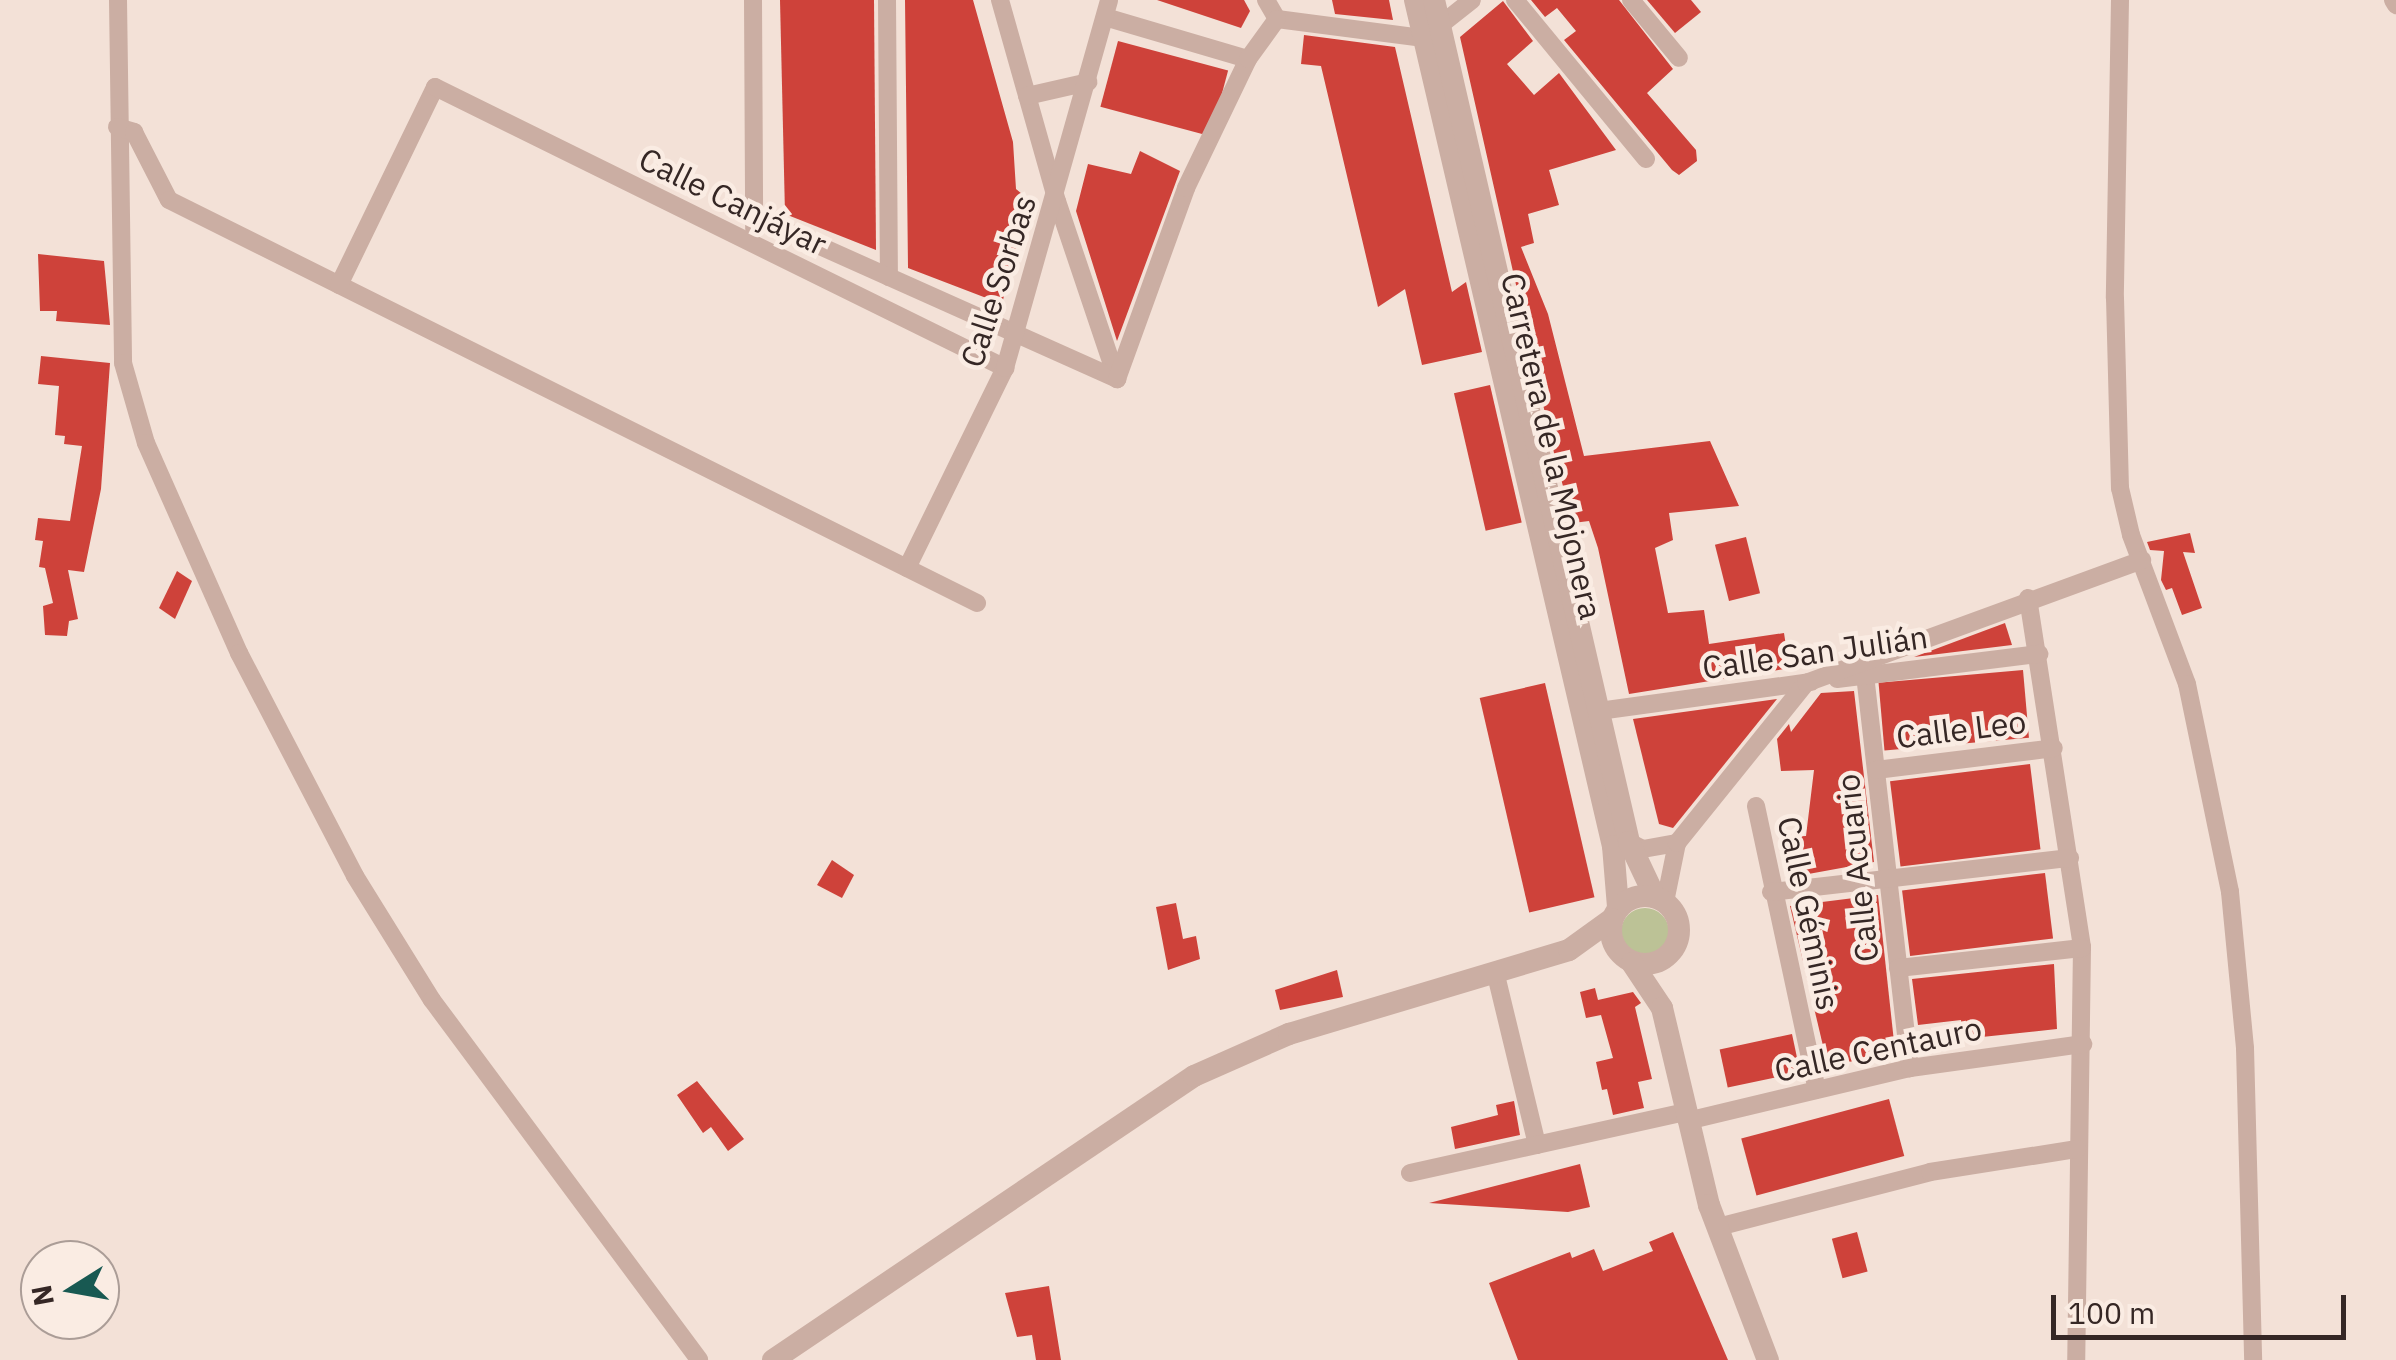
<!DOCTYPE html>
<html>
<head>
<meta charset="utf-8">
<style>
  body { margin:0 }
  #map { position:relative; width:2396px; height:1360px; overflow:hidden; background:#f3e1d7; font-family:"IBM Plex Sans",sans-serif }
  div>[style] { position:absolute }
  .green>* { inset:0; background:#bcc296 }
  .round { border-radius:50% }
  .building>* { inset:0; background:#ce423a; transform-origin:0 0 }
  .minor>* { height:18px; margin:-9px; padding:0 9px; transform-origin:9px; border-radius:9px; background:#cbaea3 }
  .tertiary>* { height:22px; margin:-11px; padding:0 11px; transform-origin:11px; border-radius:11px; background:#cbaea3 }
  .tertiary>.ring { margin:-11px; padding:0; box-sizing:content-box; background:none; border:22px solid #cbaea3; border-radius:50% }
  span { translate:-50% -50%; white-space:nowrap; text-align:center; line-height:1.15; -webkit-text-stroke:9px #faece3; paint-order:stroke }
  .street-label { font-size:32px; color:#352725 }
  .north { position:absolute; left:20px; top:1240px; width:100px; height:100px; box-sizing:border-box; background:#faece3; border:2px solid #ab9d97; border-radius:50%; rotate:259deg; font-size:28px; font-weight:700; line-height:40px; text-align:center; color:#352725 }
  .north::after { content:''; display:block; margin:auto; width:35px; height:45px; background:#185952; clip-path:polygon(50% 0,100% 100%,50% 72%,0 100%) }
  .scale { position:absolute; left:2051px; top:1295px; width:295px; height:45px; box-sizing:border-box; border:5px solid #352725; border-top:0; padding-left:12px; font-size:30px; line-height:35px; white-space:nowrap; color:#352725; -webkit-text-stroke:8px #faece3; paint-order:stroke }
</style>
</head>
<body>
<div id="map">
  <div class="green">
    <div class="round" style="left:1621px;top:908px;width:48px;height:48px"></div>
  </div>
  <div class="building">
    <div style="clip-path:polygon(780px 0,874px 0,876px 250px,785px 214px)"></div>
    <div style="clip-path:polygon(905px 0,973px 0,1013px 142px,1016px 189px,1028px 199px,1002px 304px,908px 268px)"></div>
    <div style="clip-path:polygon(1157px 0,1244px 0,1250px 11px,1241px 28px)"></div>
    <div style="clip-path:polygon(1332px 0,1389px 0,1393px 20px,1335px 14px)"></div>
    <div style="clip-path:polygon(1531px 0,1619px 0,1673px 69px,1647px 93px,1696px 150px,1697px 161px,1679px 175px,1672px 170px,1564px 40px,1576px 31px,1557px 8px,1545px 17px)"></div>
    <div style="clip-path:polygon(1647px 0,1691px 0,1701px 12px,1675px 33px)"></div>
    <div style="clip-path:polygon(1503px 1px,1533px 41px,1507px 64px,1534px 95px,1559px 73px,1616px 150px,1549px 170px,1559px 205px,1528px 214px,1534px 243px,1521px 247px,1548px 314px,1584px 456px,1710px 441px,1739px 506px,1669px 513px,1673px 540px,1655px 548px,1668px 613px,1704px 610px,1709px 644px,1784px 633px,1786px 646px,1801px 649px,1803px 666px,1629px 694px,1598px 548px,1589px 521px,1573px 523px,1554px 453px,1460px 37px)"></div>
    <div style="clip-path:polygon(1304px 35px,1395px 47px,1452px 292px,1466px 282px,1482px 352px,1422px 365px,1405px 289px,1378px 307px,1321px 66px,1301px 64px)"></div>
    <div style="left:1118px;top:41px;width:114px;height:68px;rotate:15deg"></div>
    <div style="clip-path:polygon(1140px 151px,1180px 171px,1117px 341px,1076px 211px,1088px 164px,1131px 174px)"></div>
    <div style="clip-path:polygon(38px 254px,104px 261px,110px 325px,56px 321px,57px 311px,40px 311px)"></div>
    <div style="clip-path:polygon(41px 356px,110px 363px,101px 489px,84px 572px,68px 570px,78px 619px,69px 621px,67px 636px,45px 635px,43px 606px,53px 603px,45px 568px,39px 567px,43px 541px,35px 540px,38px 518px,70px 521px,82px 446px,64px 444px,65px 436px,55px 435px,59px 386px,38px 384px)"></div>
    <div style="left:1490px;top:385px;width:141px;height:37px;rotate:77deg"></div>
    <div style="clip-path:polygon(2190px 533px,2195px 553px,2183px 552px,2202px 608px,2182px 615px,2172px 588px,2166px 590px,2161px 580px,2164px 551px,2150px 550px,2147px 542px)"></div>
    <div style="left:1746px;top:537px;width:58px;height:32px;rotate:76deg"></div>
    <div style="clip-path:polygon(177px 571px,192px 581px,175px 619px,159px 608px)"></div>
    <div style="clip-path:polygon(2005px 623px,2012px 645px,1914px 657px)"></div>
    <div style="left:2023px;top:670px;width:68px;height:145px;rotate:85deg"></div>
    <div style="left:1545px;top:683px;width:220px;height:67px;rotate:77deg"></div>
    <div style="clip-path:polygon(1854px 691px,1874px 862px,1792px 877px,1787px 837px,1806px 836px,1814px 770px,1781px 771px,1777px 739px,1789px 724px,1791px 732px,1821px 693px)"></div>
    <div style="clip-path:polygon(1777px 699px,1673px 828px,1659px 824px,1633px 719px)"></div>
    <div style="left:2030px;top:764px;width:86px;height:141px;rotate:83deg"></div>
    <div style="clip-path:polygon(832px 860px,854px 875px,842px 898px,817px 885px)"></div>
    <div style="left:2045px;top:873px;width:66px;height:144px;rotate:83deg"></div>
    <div style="clip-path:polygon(1878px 895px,1895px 1051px,1828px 1067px,1790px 906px)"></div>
    <div style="clip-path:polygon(1176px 903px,1183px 939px,1196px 936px,1200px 959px,1168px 970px,1156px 907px)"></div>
    <div style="clip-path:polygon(2054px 964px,2057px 1029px,1963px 1039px,1961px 1020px,1918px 1025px,1912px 979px)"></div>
    <div style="clip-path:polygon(1337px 970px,1343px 997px,1280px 1010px,1275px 990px)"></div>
    <div style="clip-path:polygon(1595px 988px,1598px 1000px,1633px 992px,1641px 1003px,1635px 1007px,1652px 1079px,1638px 1082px,1644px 1108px,1613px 1115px,1607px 1089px,1602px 1090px,1596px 1062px,1613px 1058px,1601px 1015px,1586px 1018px,1580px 992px)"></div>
    <div style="left:1792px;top:1034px;width:39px;height:74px;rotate:78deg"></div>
    <div style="clip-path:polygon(697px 1081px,744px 1139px,728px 1151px,711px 1127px,703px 1133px,677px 1095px)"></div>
    <div style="left:1889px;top:1099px;width:59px;height:153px;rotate:75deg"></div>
    <div style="clip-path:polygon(1514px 1101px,1520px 1135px,1455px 1149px,1451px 1127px,1498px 1115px,1496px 1105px)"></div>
    <div style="clip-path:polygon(1580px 1164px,1590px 1207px,1568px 1212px,1429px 1203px)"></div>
    <div style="clip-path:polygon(1673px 1232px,1728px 1360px,1518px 1360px,1489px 1283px,1570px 1252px,1572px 1258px,1594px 1249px,1603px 1271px,1653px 1251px,1649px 1242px)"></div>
    <div style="left:1857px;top:1232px;width:41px;height:26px;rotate:75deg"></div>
    <div style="clip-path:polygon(1049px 1286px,1061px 1360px,1036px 1360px,1032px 1335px,1017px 1337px,1005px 1293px)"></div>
  </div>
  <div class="minor">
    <div style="left:118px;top:0;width:363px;rotate:89.2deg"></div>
    <div style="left:123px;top:363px;width:83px;rotate:74deg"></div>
    <div style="left:146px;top:443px;width:230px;rotate:66.1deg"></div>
    <div style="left:239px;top:653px;width:251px;rotate:62.5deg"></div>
    <div style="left:355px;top:876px;width:146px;rotate:58.2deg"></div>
    <div style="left:432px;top:1000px;width:448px;rotate:53.4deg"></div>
    <div style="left:753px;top:0;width:229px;rotate:89.7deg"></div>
    <div style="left:887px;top:0;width:277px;rotate:89.6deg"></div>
    <div style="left:1000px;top:0;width:209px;rotate:74.2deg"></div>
    <div style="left:1057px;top:201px;width:188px;rotate:71.4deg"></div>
    <div style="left:1266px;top:0;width:22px;rotate:60deg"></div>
    <div style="left:1515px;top:0;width:206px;rotate:50.5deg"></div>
    <div style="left:1631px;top:0;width:75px;rotate:50.4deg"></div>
    <div style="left:2120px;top:0;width:298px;rotate:91deg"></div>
    <div style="left:2115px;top:298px;width:190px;rotate:88.5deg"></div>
    <div style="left:2120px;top:488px;width:48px;rotate:76.8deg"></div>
    <div style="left:2131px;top:535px;width:159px;rotate:69.4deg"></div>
    <div style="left:2187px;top:684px;width:212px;rotate:78.3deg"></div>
    <div style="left:2230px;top:892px;width:157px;rotate:84.5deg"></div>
    <div style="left:2245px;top:1048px;width:312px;rotate:88.5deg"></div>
    <div style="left:2393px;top:0;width:6px;rotate:59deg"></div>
    <div style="left:1105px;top:17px;width:149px;rotate:16.4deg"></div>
    <div style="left:1277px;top:19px;width:148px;rotate:7.4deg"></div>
    <div style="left:1424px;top:38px;width:61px;rotate:-38.4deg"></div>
    <div style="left:1027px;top:96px;width:63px;rotate:-12.9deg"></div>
    <div style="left:117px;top:127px;width:18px;rotate:16deg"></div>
    <div style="left:134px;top:132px;width:76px;rotate:62.8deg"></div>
    <div style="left:169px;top:200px;width:903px;rotate:26.51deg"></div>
    <div style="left:755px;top:217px;width:397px;rotate:24.1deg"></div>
    <div style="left:339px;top:285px;width:220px;rotate:-64.1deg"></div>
    <div style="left:435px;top:87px;width:636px;rotate:26.24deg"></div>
    <div style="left:1117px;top:379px;width:203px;rotate:-70.1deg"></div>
    <div style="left:1186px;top:188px;width:143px;rotate:-64.3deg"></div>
    <div style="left:1248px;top:59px;width:49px;rotate:-54.1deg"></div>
    <div style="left:907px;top:568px;width:223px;rotate:-63.9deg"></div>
    <div style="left:1005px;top:368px;width:382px;rotate:-74.2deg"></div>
    <div style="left:2028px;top:598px;width:353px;rotate:81.2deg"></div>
    <div style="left:2082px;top:947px;width:413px;rotate:90.8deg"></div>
    <div style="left:1864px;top:666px;width:405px;rotate:83.5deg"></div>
    <div style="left:1837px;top:679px;width:204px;rotate:-7.1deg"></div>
    <div style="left:1599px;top:711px;width:214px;rotate:-7.8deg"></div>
    <div style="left:1876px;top:770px;width:179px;rotate:-7deg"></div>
    <div style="left:1756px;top:806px;width:290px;rotate:77.9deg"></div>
    <div style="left:1629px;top:842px;width:16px;rotate:27deg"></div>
    <div style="left:1643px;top:849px;width:35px;rotate:-10deg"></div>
    <div style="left:1771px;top:892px;width:301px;rotate:-6.5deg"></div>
    <div style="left:1665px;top:902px;width:60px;rotate:-78.5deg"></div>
    <div style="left:1677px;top:843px;width:206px;rotate:-51.1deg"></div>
    <div style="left:1806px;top:683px;width:358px;rotate:-20.1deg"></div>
    <div style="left:1898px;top:968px;width:185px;rotate:-6.2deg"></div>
    <div style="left:1495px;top:971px;width:179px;rotate:76.4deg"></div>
    <div style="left:1687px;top:1121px;width:229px;rotate:-13.4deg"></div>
    <div style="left:1910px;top:1068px;width:175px;rotate:-7.9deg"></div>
    <div style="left:1410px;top:1173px;width:282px;rotate:-12.5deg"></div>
    <div style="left:1718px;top:1227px;width:219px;rotate:-14.5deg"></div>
    <div style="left:1930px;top:1172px;width:149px;rotate:-8.9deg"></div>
  </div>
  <div class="tertiary">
    <div style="left:1415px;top:0;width:869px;rotate:76.83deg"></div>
    <div style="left:1613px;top:846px;width:61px;rotate:85.3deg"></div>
    <div style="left:1434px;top:0;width:864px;rotate:76.96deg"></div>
    <div style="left:1629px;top:842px;width:61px;rotate:64.7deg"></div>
    <div class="ring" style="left:1611px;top:896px;width:46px;height:46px"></div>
    <div style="left:1632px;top:963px;width:54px;rotate:56.3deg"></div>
    <div style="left:1662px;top:1008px;width:203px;rotate:76.6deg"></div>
    <div style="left:1709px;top:1205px;width:166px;rotate:69.2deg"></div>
    <div style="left:773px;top:1360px;width:508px;rotate:-34deg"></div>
    <div style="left:1194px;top:1076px;width:104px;rotate:-23.9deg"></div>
    <div style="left:1289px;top:1034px;width:292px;rotate:-16.7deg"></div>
    <div style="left:1569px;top:950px;width:53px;rotate:-35.8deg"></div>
  </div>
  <div class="street-label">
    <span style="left:733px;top:201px;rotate:26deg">Calle Canjáyar</span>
    <span style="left:998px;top:281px;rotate:-72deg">Calle Sorbas</span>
    <span style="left:1552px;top:446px;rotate:77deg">Carretera de la Mojonera</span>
    <span style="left:1815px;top:652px;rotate:-8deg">Calle San Julián</span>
    <span style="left:1961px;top:729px;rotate:-7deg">Calle Leo</span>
    <span style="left:1857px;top:868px;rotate:-96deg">Calle Acuario</span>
    <span style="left:1809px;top:913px;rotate:78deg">Calle Géminis</span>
    <span style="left:1878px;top:1049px;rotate:-12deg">Calle Centauro</span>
  </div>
  <div class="north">N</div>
  <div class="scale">100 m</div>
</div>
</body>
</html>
